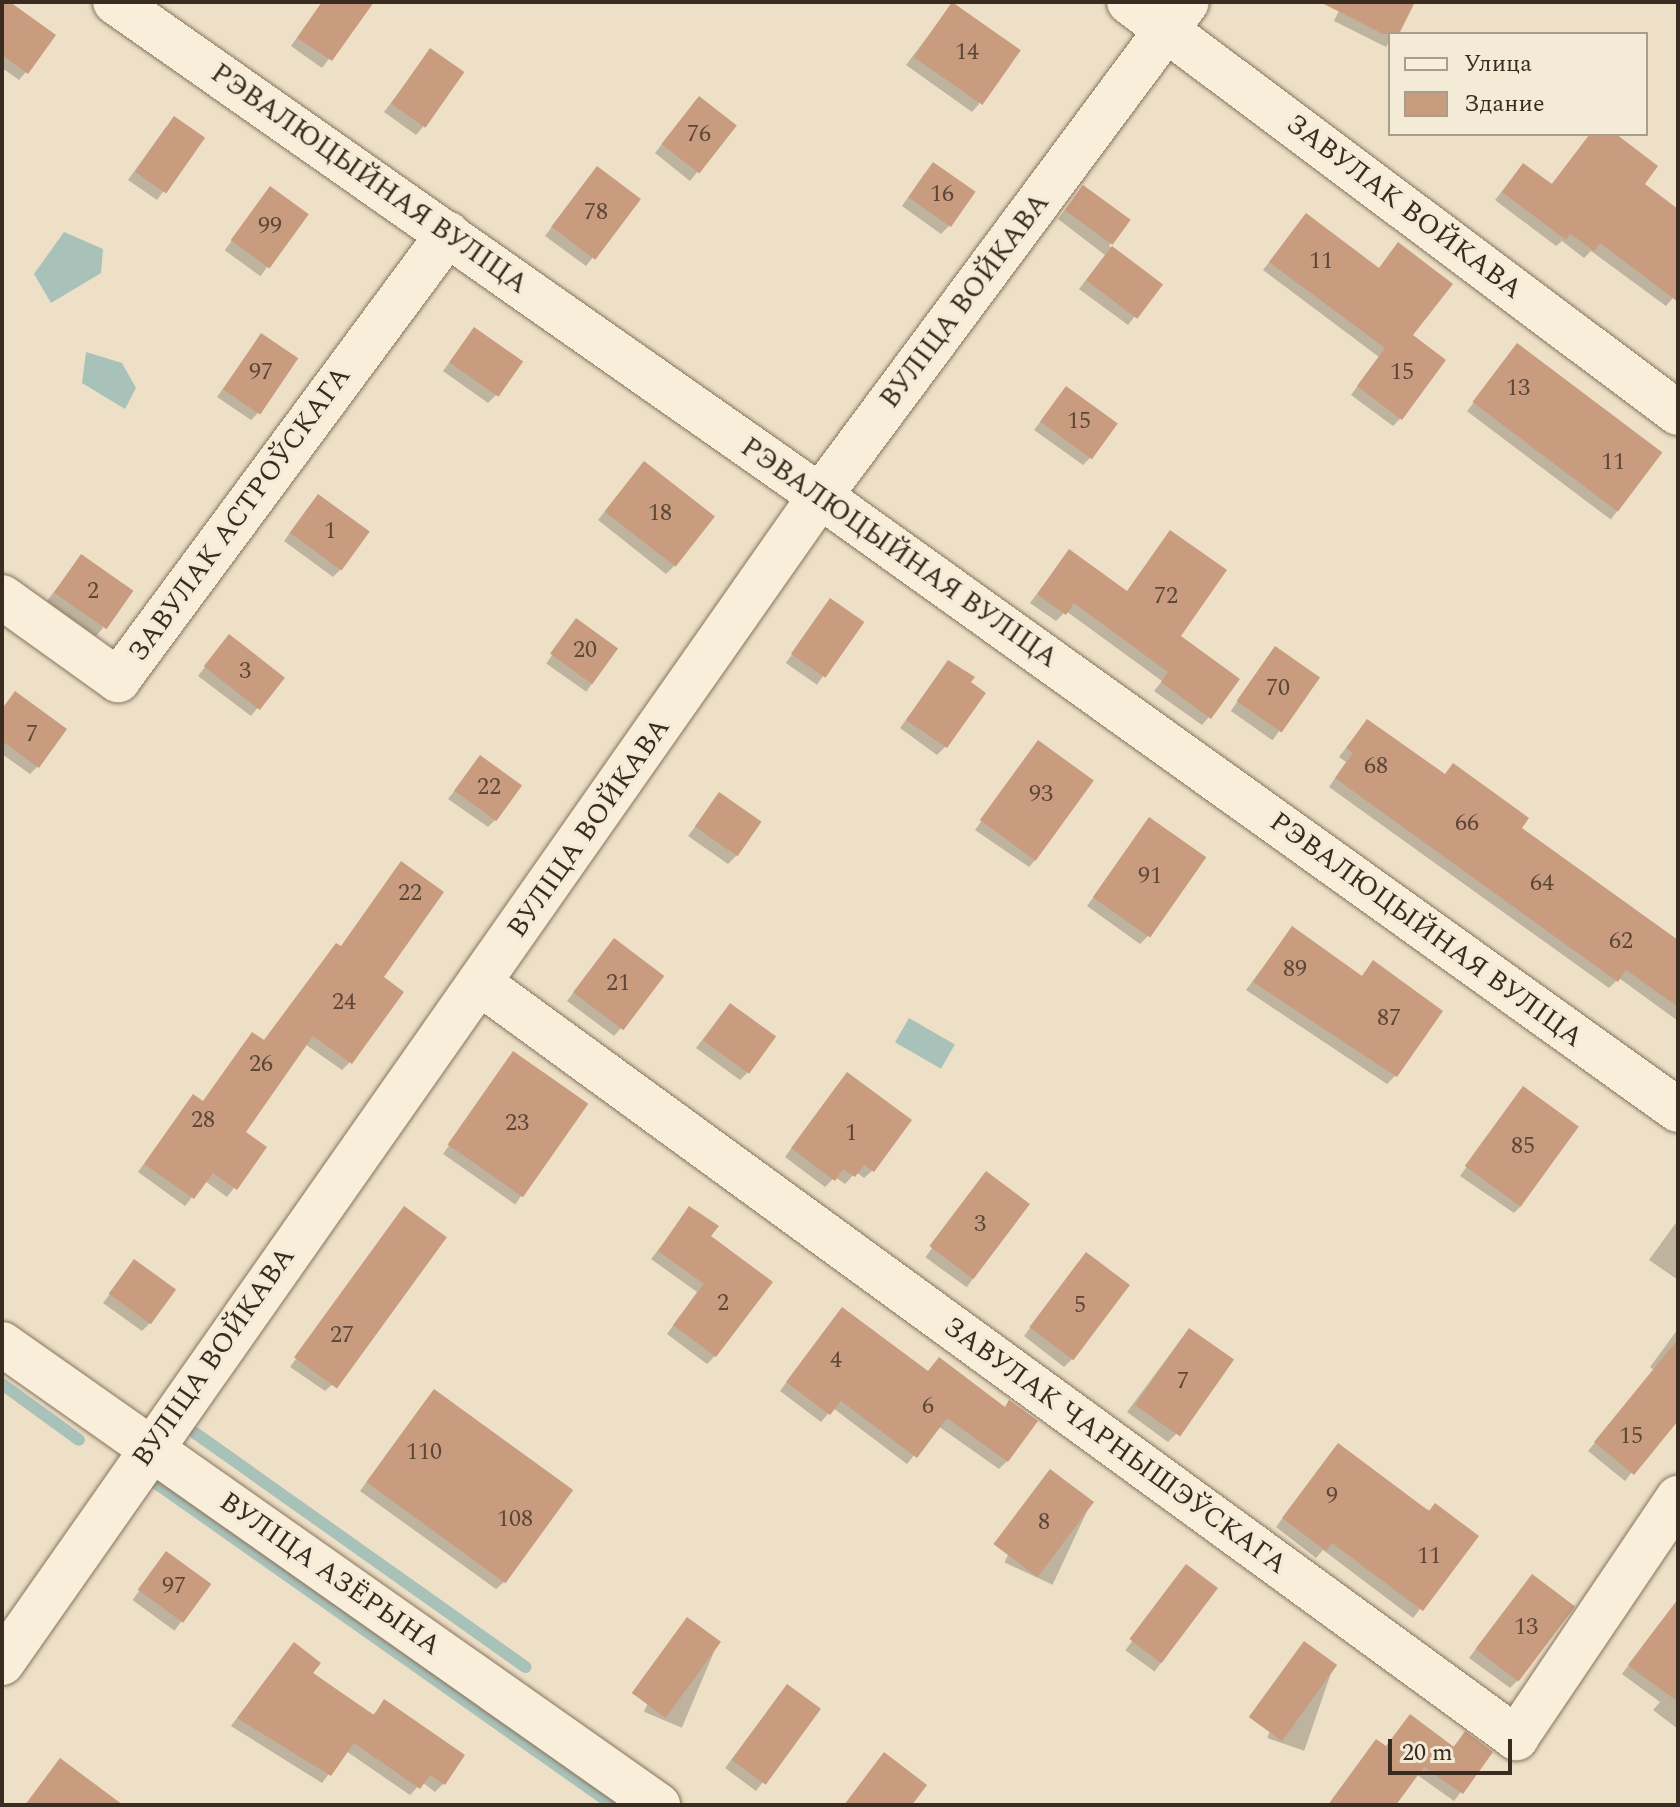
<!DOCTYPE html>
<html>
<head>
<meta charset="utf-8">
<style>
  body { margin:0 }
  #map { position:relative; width:1680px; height:1807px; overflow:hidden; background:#ede0c7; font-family:Spectral,serif }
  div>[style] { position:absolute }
  .water>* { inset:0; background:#a8c1b9; transform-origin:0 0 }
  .shadow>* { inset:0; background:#0003; transform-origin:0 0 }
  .stream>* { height:12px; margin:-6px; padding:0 6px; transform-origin:6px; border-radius:6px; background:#a8c1b9 }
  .building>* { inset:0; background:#c99c7f; transform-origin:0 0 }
  .roads { filter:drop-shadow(0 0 2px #88735d) drop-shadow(0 0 2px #88735d) }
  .minor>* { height:44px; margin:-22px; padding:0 22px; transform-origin:22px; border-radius:22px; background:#f8eeda }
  span { translate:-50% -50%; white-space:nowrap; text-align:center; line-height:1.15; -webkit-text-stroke:6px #f4ebd7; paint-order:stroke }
  .number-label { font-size:24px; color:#5d4738 }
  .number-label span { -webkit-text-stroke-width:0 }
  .street-label { font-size:28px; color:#392b20 }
  .frame { position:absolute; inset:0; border:4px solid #392b20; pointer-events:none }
  .legend { position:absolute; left:1388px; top:32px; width:260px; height:104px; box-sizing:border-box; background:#f4ebd7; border:2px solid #a99e8e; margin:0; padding:10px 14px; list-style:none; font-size:24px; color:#392b20 }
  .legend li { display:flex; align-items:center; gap:16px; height:40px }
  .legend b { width:40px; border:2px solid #a99e8e }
  .scale { position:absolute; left:1388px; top:1739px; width:124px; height:36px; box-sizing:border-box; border:4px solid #392b20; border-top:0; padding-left:10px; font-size:24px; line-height:28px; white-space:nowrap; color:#392b20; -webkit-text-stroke:6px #f4ebd7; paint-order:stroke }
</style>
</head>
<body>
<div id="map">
  <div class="water">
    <div style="clip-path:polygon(64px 232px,103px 249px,101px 273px,51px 303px,34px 274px)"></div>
    <div style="clip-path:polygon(86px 352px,122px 363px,136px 388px,125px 409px,82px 383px)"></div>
    <div style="left:909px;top:1018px;width:53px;height:28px;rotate:30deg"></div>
  </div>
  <div class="shadow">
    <div style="clip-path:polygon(2px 2px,7px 2px,26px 72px,19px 80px,2px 68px)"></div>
    <div style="clip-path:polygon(322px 2px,361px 2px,368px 7px,322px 68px,291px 46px)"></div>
    <div style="clip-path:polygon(1343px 2px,1413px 2px,1386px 47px,1334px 21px)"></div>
    <div style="clip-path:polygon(953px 3px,979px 104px,972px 112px,906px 65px)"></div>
    <div style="clip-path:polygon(430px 51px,423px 127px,416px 135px,384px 112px)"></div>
    <div style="clip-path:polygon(691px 107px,734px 126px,690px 181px,655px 153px)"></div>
    <div style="clip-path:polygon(166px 127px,202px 138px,157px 200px,128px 180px)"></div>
    <div style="clip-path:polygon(1590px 134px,1612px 134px,1642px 184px,1678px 211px,1678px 292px,1666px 306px,1591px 251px,1584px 258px,1562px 241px,1556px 246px,1495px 200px,1516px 173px,1551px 185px)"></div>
    <div style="clip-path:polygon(925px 173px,949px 226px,941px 234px,902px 206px)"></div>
    <div style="clip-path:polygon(589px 177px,638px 199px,586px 266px,545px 236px)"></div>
    <div style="left:270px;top:188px;width:44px;height:77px;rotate:36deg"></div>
    <div style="clip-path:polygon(1076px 196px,1128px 220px,1109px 246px,1160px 284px,1128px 325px,1079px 289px,1105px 255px,1058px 219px)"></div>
    <div style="clip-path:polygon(1306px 215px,1378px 270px,1391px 252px,1410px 336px,1401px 418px,1393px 426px,1351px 395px,1379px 357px,1263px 270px)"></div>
    <div style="clip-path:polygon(261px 335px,259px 412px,251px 420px,217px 397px)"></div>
    <div style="clip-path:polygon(467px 338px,496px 395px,488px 403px,443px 371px)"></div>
    <div style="left:1517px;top:345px;width:180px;height:83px;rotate:37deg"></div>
    <div style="clip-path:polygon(1059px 397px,1091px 457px,1083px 465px,1034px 430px)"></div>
    <div style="clip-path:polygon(637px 471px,674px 566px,666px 574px,598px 520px)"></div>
    <div style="clip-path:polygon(310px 505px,341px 569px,333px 577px,284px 541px)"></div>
    <div style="clip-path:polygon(1069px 552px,1178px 636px,1209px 717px,1202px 725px,1154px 691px,1162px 681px,1066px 611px,1056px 621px,1030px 603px)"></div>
    <div style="clip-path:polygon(81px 556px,103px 628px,96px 636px,47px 601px)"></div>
    <div style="left:830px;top:600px;width:38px;height:77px;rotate:35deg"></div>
    <div style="left:576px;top:621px;width:49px;height:52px;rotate:35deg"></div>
    <div style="clip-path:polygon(222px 645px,282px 677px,251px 716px,198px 676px)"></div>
    <div style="left:1275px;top:648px;width:51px;height:77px;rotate:35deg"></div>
    <div style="clip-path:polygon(948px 662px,945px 747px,937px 755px,900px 728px)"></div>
    <div style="clip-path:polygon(15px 694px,38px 766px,30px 774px,2px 754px,2px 709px)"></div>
    <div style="clip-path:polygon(1367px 721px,1674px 940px,1678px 935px,1678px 1021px,1619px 978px,1609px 988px,1329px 787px,1346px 762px,1339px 757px)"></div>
    <div style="clip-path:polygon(1038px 743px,1036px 859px,1029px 867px,975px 830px)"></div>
    <div style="clip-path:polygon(480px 758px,496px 819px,488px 827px,448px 799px)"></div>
    <div style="clip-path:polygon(719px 795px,736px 856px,728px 864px,688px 836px)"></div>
    <div style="clip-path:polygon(1149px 820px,1148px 936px,1140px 944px,1087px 906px)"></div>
    <div style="clip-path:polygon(1285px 937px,1361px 977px,1373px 963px,1395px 1076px,1387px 1084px,1246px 990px)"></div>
    <div style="clip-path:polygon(336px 945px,381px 978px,350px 1062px,342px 1070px,305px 1044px,243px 1132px,265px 1148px,227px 1197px,205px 1181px,185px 1206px,138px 1172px,186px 1105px,202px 1103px,252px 1034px,263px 1042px)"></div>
    <div style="clip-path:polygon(607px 949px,621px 1028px,614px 1036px,567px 1001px)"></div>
    <div style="clip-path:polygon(722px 1014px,747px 1073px,740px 1080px,696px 1048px)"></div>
    <div style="left:513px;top:1054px;width:88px;height:122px;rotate:35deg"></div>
    <div style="clip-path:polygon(839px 1083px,872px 1171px,864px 1178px,856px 1172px,845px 1184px,835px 1177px,825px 1187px,785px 1157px)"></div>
    <div style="clip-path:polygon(1523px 1089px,1522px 1205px,1514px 1213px,1460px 1176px)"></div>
    <div style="left:986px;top:1174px;width:51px;height:103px;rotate:36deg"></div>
    <div style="clip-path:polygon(404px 1209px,333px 1384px,325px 1391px,290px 1367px)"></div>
    <div style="clip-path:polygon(690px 1209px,709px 1237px,715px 1356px,707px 1364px,667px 1334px,697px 1292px,651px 1259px)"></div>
    <div style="clip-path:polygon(1678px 1220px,1678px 1280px,1649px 1260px)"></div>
    <div style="clip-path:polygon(134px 1262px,150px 1323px,142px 1331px,103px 1303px)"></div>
    <div style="clip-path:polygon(1078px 1263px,1072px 1359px,1064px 1367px,1024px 1336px)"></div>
    <div style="clip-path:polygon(835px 1317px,1007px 1461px,999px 1469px,938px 1426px,907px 1464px,833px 1408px,821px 1422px,780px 1391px)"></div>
    <div style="clip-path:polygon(1678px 1329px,1678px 1413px,1625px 1481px,1588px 1451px,1654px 1370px,1650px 1367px)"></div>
    <div style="clip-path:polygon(1182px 1338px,1176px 1434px,1168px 1442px,1127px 1412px)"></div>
    <div style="clip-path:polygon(426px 1400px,504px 1582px,496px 1589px,360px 1491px)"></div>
    <div style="clip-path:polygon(1330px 1454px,1476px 1537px,1413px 1618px,1323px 1550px,1316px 1558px,1276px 1527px)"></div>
    <div style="left:1043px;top:1480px;width:53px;height:91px;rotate:25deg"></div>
    <div style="left:166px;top:1554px;width:52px;height:57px;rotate:36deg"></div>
    <div style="left:1186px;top:1567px;width:36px;height:103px;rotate:36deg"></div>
    <div style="clip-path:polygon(1525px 1584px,1518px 1680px,1510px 1688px,1469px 1658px)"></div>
    <div style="clip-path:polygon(1659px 1624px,1678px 1625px,1678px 1729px,1653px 1710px,1660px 1702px,1622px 1674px)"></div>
    <div style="left:680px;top:1627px;width:41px;height:92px;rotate:23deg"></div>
    <div style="left:1297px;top:1652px;width:39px;height:91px;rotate:19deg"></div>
    <div style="clip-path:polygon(286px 1653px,372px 1716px,385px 1702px,463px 1756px,443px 1784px,435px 1792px,422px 1782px,410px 1795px,346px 1751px,322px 1783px,231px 1726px)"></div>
    <div style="clip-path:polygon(780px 1694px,819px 1710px,756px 1791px,725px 1768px)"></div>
    <div style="clip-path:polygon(1465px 1734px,1490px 1753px,1454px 1801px,1416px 1774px,1393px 1805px,1328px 1805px,1369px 1750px,1452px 1748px)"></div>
  </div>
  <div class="stream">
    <div style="left:2px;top:1384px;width:95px;rotate:36deg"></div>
    <div style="left:195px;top:1433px;width:405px;rotate:35.3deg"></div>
    <div style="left:153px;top:1481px;width:563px;rotate:35.16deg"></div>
  </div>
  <div class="building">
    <div style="clip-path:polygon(2px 2px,10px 2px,56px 35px,28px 74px,2px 55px)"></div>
    <div style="clip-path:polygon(322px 2px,374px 2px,332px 61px,297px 38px)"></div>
    <div style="left:952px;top:2px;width:84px;height:67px;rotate:35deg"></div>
    <div style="clip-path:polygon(1320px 2px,1415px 2px,1399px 34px,1383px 34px)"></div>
    <div style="left:430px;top:48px;width:42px;height:68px;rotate:35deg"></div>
    <div style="left:699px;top:96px;width:48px;height:61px;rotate:38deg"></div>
    <div style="left:174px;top:116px;width:38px;height:68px;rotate:35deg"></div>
    <div style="clip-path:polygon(1590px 134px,1616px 134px,1658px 166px,1645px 184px,1678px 209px,1678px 302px,1600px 243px,1594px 251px,1570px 234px,1566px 240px,1502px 192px,1523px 163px,1552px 184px)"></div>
    <div style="left:933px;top:162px;width:52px;height:43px;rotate:35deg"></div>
    <div style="left:597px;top:166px;width:55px;height:76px;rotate:37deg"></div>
    <div style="left:1083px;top:185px;width:59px;height:31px;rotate:36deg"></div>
    <div style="left:270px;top:186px;width:48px;height:67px;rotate:36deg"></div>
    <div style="clip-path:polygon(1306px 213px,1379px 268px,1398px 242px,1453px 284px,1413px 335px,1446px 360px,1402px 420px,1357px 386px,1385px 348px,1269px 262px)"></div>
    <div style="left:1112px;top:246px;width:64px;height:43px;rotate:37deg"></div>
    <div style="left:474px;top:327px;width:60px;height:43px;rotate:35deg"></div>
    <div style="left:261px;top:333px;width:45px;height:68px;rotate:34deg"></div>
    <div style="left:1517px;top:343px;width:182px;height:74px;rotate:37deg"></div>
    <div style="left:1066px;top:386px;width:64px;height:44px;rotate:36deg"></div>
    <div style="left:644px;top:461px;width:90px;height:64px;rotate:38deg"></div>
    <div style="left:318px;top:494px;width:64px;height:48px;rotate:36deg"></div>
    <div style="clip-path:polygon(1170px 530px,1227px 570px,1181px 636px,1240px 679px,1211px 719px,1161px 682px,1168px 672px,1074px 603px,1066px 615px,1037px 594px,1069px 549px,1127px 591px)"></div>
    <div style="left:81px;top:554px;width:64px;height:47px;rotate:35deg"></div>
    <div style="left:830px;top:598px;width:42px;height:68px;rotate:35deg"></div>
    <div style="left:576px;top:618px;width:52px;height:44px;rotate:36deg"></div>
    <div style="left:229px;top:634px;width:71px;height:41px;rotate:38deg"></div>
    <div style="left:1275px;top:646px;width:55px;height:67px;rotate:35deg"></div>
    <div style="clip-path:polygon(948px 660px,975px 677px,971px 682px,986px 693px,947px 748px,906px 720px)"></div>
    <div style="clip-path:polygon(15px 691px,67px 729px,39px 768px,2px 741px,2px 709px)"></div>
    <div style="clip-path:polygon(1367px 719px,1445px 774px,1453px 763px,1529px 818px,1522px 828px,1678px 940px,1678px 1007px,1626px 970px,1618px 982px,1335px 778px,1353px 753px,1346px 748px)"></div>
    <div style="left:1038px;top:740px;width:69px;height:99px;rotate:36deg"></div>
    <div style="left:480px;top:755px;width:52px;height:44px;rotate:36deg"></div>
    <div style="left:719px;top:792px;width:52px;height:42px;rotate:35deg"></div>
    <div style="left:1149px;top:817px;width:70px;height:98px;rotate:35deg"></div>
    <div style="clip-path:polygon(401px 861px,444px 892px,384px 977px,404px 992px,352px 1064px,313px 1036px,246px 1132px,267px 1147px,237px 1190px,213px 1173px,194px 1199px,144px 1164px,193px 1094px,203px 1101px,252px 1032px,264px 1040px,336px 943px,341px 946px)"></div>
    <div style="clip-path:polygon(1292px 926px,1362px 976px,1373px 960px,1443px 1011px,1397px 1077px,1253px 982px)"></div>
    <div style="left:614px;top:938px;width:63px;height:68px;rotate:37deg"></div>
    <div style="left:730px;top:1003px;width:57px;height:46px;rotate:36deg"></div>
    <div style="left:513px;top:1051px;width:92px;height:114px;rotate:35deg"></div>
    <div style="clip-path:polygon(847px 1072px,912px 1120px,874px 1172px,864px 1165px,855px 1177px,843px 1169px,835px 1181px,791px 1148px)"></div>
    <div style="left:1523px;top:1086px;width:69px;height:99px;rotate:36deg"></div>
    <div style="left:986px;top:1171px;width:55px;height:94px;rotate:37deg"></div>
    <div style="left:404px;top:1206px;width:53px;height:187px;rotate:36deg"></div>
    <div style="clip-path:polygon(689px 1206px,719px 1226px,711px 1236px,773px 1282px,716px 1357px,673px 1325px,704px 1284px,658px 1251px)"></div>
    <div style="left:1086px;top:1252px;width:55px;height:94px;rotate:37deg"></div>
    <div style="left:134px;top:1259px;width:52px;height:43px;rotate:36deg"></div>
    <div style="clip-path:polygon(842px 1307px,928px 1371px,939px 1357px,1005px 1407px,1009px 1400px,1038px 1421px,1008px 1462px,947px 1418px,917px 1458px,841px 1401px,830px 1415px,786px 1382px)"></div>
    <div style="left:1189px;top:1328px;width:55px;height:94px;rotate:35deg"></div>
    <div style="clip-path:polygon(1678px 1339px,1678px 1421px,1634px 1475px,1594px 1442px)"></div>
    <div style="left:434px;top:1389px;width:172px;height:115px;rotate:36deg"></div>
    <div style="clip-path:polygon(1338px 1443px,1429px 1511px,1435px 1503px,1479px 1536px,1423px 1611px,1332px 1543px,1326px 1551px,1282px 1518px)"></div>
    <div style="left:1050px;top:1469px;width:55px;height:94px;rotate:37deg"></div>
    <div style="left:166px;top:1551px;width:56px;height:48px;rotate:36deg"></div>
    <div style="left:1186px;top:1564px;width:40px;height:94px;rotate:37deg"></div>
    <div style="left:1532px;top:1574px;width:54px;height:94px;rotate:37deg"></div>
    <div style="clip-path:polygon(1678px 1599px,1678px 1702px,1628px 1665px)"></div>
    <div style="left:687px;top:1617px;width:42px;height:94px;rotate:36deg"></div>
    <div style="left:1304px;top:1641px;width:41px;height:94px;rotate:36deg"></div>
    <div style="clip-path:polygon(294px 1642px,321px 1663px,313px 1673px,374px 1715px,384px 1699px,465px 1755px,445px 1785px,430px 1775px,420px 1789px,354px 1743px,331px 1776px,237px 1718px)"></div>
    <div style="left:787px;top:1684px;width:42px;height:94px;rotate:36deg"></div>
    <div style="clip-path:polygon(1410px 1714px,1454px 1747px,1465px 1731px,1493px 1752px,1463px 1794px,1424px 1767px,1396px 1805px,1328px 1805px,1376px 1739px,1386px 1746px)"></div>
    <div style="clip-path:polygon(884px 1752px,927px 1785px,912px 1805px,844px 1805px)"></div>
    <div style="clip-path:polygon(60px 1758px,123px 1805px,25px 1805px)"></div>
  </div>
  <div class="roads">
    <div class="minor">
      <div style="left:115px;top:2px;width:861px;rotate:35.02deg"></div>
      <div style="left:820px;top:496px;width:1055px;rotate:35.59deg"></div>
      <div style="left:1129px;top:2px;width:686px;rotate:36.82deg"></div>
      <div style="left:2px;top:597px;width:143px;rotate:35.6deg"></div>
      <div style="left:118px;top:680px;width:555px;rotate:-53.5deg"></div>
      <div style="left:481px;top:984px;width:1281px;rotate:36.07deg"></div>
      <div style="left:1516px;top:1738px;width:290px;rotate:-56deg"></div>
      <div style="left:2px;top:1344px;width:802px;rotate:35.1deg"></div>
      <div style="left:2px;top:1663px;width:1425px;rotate:-54.97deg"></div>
      <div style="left:820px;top:496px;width:615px;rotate:-53.39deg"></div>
    </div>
  </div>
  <div class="number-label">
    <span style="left:967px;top:53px">14</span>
    <span style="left:699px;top:135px">76</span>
    <span style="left:942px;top:195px">16</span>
    <span style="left:596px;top:213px">78</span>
    <span style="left:270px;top:227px">99</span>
    <span style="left:1321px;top:262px">11</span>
    <span style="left:261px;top:373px">97</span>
    <span style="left:1402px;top:373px">15</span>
    <span style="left:1518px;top:389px">13</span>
    <span style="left:1079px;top:422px">15</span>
    <span style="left:1613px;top:463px">11</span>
    <span style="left:660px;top:514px">18</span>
    <span style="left:330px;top:532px">1</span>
    <span style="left:93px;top:592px">2</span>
    <span style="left:1166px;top:597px">72</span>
    <span style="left:585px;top:651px">20</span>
    <span style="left:245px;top:672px">3</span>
    <span style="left:1278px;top:689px">70</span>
    <span style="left:32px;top:735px">7</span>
    <span style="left:1376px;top:767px">68</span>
    <span style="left:489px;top:788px">22</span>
    <span style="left:1041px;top:795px">93</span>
    <span style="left:1467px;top:824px">66</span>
    <span style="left:1150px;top:877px">91</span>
    <span style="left:1542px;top:884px">64</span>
    <span style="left:410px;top:894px">22</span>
    <span style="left:1621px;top:942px">62</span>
    <span style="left:1295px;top:970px">89</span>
    <span style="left:618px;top:984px">21</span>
    <span style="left:344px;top:1003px">24</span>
    <span style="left:1389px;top:1019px">87</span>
    <span style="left:261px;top:1065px">26</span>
    <span style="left:203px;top:1121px">28</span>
    <span style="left:517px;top:1124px">23</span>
    <span style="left:851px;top:1134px">1</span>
    <span style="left:1523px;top:1147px">85</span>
    <span style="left:980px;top:1225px">3</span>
    <span style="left:723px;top:1304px">2</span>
    <span style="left:1080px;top:1306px">5</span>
    <span style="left:342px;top:1336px">27</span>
    <span style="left:836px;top:1361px">4</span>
    <span style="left:1183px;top:1382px">7</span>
    <span style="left:928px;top:1407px">6</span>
    <span style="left:1631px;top:1437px">15</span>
    <span style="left:424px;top:1453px">110</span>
    <span style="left:1332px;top:1497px">9</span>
    <span style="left:515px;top:1520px">108</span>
    <span style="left:1044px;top:1523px">8</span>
    <span style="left:1429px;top:1557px">11</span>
    <span style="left:174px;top:1587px">97</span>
    <span style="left:1526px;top:1628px">13</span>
  </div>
  <div class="street-label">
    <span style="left:369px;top:179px;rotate:35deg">РЭВАЛЮЦЫЙНАЯ ВУЛІЦА</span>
    <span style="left:1404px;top:207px;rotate:37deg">ЗАВУЛАК ВОЙКАВА</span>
    <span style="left:965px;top:301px;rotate:-53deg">ВУЛІЦА ВОЙКАВА</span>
    <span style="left:240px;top:514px;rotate:-54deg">ЗАВУЛАК АСТРОЎСКАГА</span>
    <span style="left:899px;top:553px;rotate:35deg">РЭВАЛЮЦЫЙНАЯ ВУЛІЦА</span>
    <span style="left:589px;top:828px;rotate:-55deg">ВУЛІЦА ВОЙКАВА</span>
    <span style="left:1426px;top:930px;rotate:36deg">РЭВАЛЮЦЫЙНАЯ ВУЛІЦА</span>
    <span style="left:214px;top:1357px;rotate:-55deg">ВУЛІЦА ВОЙКАВА</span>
    <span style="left:1115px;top:1446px;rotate:36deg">ЗАВУЛАК ЧАРНЫШЭЎСКАГА</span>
    <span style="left:330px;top:1574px;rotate:35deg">ВУЛІЦА АЗЁРЫНА</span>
  </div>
  <div class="frame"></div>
  <ul class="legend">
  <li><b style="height:10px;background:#f8eeda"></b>Улица</li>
  <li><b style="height:22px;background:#c99c7f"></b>Здание</li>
  </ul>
  <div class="scale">20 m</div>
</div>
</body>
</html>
